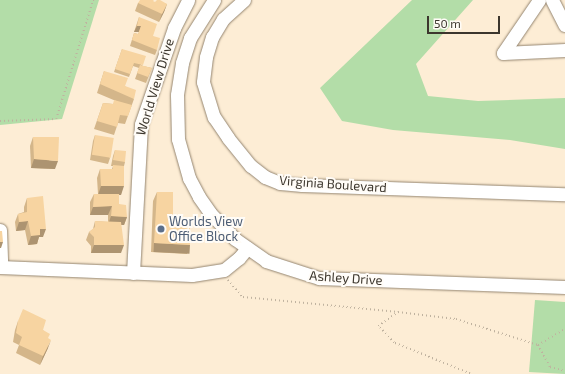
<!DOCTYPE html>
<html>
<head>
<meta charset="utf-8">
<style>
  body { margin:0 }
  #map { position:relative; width:565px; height:374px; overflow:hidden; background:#fdedd5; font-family:"Exo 2",sans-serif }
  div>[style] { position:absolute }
  .green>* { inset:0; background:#b3dda8 }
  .path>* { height:1.5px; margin-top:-0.75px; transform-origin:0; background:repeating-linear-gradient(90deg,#bfb29f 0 1px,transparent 0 4px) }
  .roads { filter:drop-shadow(0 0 1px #948570) drop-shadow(0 0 1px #948570) }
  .minor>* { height:13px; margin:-6.5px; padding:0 6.5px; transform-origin:6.5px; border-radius:6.5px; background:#fff }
  .wall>* { inset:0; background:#d4b68a }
  .shaded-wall>* { inset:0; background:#ad9471; transform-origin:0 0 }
  .building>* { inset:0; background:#f7d4a1; transform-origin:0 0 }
  .dots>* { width:11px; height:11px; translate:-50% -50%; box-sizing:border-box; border:2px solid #fffcf7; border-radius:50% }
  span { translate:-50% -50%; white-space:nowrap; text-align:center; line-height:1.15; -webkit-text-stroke:4px #fffcf7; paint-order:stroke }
  .street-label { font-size:13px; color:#3c362d }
  .service-label { font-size:13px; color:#4e5e75 }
  .left { translate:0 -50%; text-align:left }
  .scale { position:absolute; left:427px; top:16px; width:73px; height:18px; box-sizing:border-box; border:2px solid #3c362d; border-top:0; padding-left:5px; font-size:12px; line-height:14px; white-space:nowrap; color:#3c362d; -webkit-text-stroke:3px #fffcf7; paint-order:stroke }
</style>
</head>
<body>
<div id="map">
  <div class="green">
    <div style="clip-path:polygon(0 0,99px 0,62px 119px,0 125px)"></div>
    <div style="clip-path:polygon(412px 0,473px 0,416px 64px,428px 96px,478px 101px,565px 98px,565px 149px,510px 140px,393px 130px,342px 121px,320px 88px)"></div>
    <div style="clip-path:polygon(535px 300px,565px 302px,565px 374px,529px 372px)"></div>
  </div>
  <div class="path">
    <div style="left:0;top:121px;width:56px;rotate:-2deg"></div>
    <div style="left:56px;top:119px;width:125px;rotate:-72.7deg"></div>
    <div style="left:228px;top:280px;width:23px;rotate:49deg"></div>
    <div style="left:243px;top:297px;width:156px;rotate:5.5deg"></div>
    <div style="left:538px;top:345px;width:31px;rotate:-31deg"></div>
    <div style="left:470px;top:374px;width:82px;rotate:-157.8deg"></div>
    <div style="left:394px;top:343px;width:23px;rotate:-133deg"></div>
    <div style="left:378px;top:326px;width:24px;rotate:-35deg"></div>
    <div style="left:398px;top:312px;width:58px;rotate:6.9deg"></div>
    <div style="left:456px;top:319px;width:86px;rotate:17.6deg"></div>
    <div style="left:538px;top:345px;width:25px;rotate:61deg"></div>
    <div style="left:550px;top:367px;width:16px;rotate:15deg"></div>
  </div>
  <div class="roads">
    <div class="minor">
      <div style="left:214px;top:0;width:45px;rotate:122.3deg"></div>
      <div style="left:190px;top:38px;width:26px;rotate:108deg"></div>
      <div style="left:182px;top:63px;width:32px;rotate:99deg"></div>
      <div style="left:177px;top:95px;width:44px;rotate:88.7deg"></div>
      <div style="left:178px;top:139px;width:41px;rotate:74.2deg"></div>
      <div style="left:189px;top:178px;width:21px;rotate:62deg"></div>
      <div style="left:199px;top:197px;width:19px;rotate:55deg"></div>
      <div style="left:210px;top:213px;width:36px;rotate:46deg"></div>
      <div style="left:235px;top:239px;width:38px;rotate:35deg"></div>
      <div style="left:266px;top:261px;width:56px;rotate:17.8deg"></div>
      <div style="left:319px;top:278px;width:246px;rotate:2.1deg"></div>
      <div style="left:244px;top:0;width:28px;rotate:138deg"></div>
      <div style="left:223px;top:19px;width:21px;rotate:121deg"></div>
      <div style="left:212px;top:37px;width:21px;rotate:107deg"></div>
      <div style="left:206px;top:57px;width:25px;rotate:97deg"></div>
      <div style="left:203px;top:82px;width:37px;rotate:73deg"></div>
      <div style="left:214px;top:117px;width:25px;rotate:56deg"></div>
      <div style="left:228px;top:138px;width:36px;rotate:51deg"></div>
      <div style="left:251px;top:166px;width:18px;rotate:38deg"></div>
      <div style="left:265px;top:177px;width:16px;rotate:22deg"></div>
      <div style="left:280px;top:183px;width:22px;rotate:5deg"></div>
      <div style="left:302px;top:185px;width:263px;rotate:2deg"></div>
      <div style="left:552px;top:0;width:28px;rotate:63deg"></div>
      <div style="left:503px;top:53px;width:64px;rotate:-55.8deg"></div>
      <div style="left:503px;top:53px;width:62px;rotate:-2.8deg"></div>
      <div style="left:0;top:230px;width:37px;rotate:88deg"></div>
      <div style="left:0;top:267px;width:192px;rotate:2.4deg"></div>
      <div style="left:192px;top:275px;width:32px;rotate:-9deg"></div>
      <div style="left:224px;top:270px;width:19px;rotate:-39deg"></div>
      <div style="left:239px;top:258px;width:13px;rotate:-51deg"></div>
      <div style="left:133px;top:273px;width:149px;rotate:-86.9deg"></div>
      <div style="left:141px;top:124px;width:102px;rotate:-71deg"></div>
      <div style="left:174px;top:28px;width:31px;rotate:-63deg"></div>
    </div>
  </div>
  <div class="wall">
    <div style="clip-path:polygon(154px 2px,167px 4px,164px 12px,159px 22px,135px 11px,138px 3px)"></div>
    <div style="clip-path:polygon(139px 17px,153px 36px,157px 50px,155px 55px,130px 46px,134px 33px,138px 34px,139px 32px,134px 32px)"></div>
    <div style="clip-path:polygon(122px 49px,143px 66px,152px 68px,146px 83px,135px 79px,139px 68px,133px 66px,129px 77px,114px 72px)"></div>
    <div style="clip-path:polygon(104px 71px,125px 86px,134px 99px,125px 124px,118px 123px,114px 135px,94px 129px,103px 103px,113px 104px,116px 101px,97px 93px)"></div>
    <div style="clip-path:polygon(95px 135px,110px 158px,108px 164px,90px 160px,93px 141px)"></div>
    <div style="clip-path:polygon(33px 137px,55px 169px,31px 168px,30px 146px)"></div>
    <div style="clip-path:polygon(115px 150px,125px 162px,124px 166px,121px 195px,119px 195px,119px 204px,127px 217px,124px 225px,121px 225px,121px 253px,91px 253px,91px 246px,86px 240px,89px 232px,93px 229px,95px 221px,108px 222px,108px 215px,90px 215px,90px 202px,94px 194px,98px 194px,97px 178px,100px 169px,112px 169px,113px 166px,111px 166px,113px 156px)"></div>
    <div style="clip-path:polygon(157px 192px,173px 226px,190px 245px,187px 254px,151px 252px,153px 201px)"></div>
    <div style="clip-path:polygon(27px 198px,43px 237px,39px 237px,37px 244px,28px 245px,25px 230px,16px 231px,15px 222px,18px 214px,24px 212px,24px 207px)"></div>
    <div style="clip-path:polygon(18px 321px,43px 330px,48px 338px,48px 348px,40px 365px,16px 353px,19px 345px,13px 342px,15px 330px)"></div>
  </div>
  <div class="shaded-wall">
    <div style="clip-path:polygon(167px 4px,164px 12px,159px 22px,162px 14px)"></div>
    <div style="clip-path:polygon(137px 26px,141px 26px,139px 32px,134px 32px)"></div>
    <div style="clip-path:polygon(34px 159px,58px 161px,55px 169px,31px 168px)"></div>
    <div style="clip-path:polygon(101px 186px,124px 186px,121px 195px,98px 195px)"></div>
    <div style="clip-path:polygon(112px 206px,108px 215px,90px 215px,93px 207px)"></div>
    <div style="clip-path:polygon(111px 216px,127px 217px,124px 225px,108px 225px)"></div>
    <div style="clip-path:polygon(28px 221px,25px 230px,16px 231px,19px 222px)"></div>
    <div style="clip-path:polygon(40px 229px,46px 229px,43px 237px,39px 237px,37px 244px,28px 245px,31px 236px)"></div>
    <div style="clip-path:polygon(0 242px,3px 242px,1px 248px,0 248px)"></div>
    <div style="left:154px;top:243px;width:36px;height:9px;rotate:3deg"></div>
    <div style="clip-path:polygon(94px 245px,124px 245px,121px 253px,91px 253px)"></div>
    <div style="clip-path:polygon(51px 340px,48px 348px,40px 365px,43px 356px)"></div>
  </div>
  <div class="building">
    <div style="clip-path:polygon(140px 0,154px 0,153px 1px,155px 2px,157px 0,160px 0,167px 4px,162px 14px,138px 3px)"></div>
    <div style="clip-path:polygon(139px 17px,157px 24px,153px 36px,160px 38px,157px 50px,132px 40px,134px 33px,138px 34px,141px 26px,137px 26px)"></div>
    <div style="clip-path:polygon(122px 49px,146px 56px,143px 65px,134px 63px,130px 74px,115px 69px)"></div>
    <div style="clip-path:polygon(140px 65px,152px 68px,148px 77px,137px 73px)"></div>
    <div style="clip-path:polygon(104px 71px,128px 78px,125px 86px,136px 90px,134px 99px,100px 84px)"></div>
    <div style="clip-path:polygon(114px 100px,132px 105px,128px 116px,120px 115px,117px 127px,97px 121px,103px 103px,113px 104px)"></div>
    <div style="left:95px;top:135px;width:19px;height:20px;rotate:9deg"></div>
    <div style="clip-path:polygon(33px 137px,59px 137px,58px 161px,34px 159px)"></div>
    <div style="clip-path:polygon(115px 150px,126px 151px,125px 162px,113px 160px)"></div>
    <div style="clip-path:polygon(113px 165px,124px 166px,124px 186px,101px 186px,100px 169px,113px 169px)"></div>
    <div style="clip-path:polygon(157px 192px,173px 192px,173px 226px,190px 228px,190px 245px,154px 243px)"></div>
    <div style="clip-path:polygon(94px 194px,119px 194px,119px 204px,126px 205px,127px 217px,111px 216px,112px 206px,93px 207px)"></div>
    <div style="clip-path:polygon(43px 196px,46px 229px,40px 229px,40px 235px,31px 236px,28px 221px,19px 222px,18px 214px,27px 212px,27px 198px)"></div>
    <div style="clip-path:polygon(95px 221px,121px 222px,124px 245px,94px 245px,94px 237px,89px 232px,95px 227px)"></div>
    <div style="clip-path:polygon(0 231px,2px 231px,3px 242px,0 242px)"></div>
    <div style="clip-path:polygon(23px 309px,46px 320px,43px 330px,50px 334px,48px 338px,51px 340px,43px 356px,19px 345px,22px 337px,16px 333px,18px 321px)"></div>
  </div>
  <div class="dots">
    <div style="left:161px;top:229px;background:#5c6f8a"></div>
  </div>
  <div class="street-label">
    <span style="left:155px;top:87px;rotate:-73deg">World View Drive</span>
    <span style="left:333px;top:184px;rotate:4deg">Virginia Boulevard</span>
    <span style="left:346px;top:278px;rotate:4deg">Ashley Drive</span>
  </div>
  <div class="service-label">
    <span class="left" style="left:169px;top:229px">Worlds View<br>Office Block</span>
  </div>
  <div class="scale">50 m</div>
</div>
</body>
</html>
